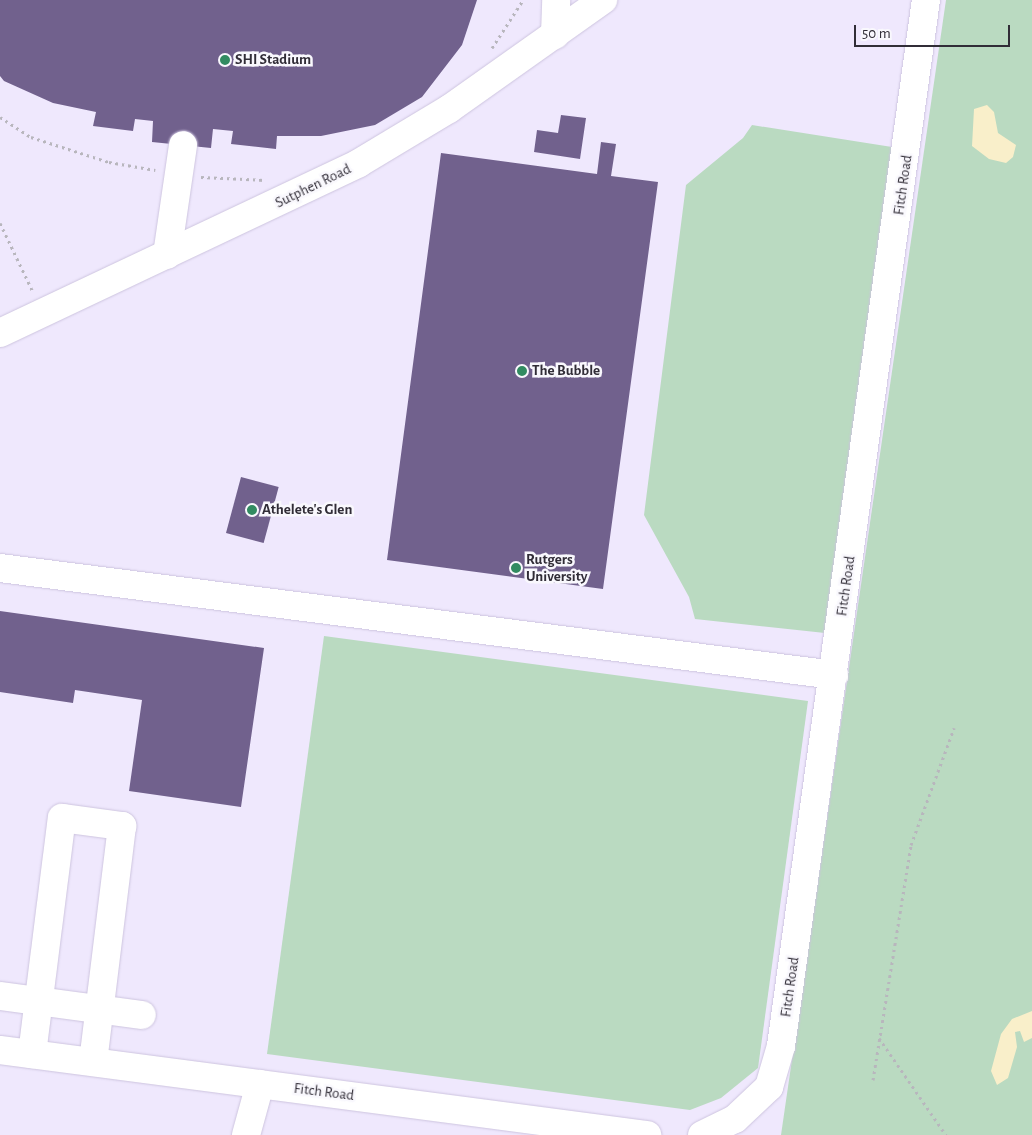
<!DOCTYPE html>
<html>
<head>
<meta charset="utf-8">
<style>
  body { margin:0 }
  #map { position:relative; width:1032px; height:1135px; overflow:hidden; background:#f9f8fd; font-family:"Alegreya Sans",sans-serif }
  div>[style] { position:absolute }
  .built>* { inset:0; background:#efe8fd; transform-origin:0 0 }
  .green>* { inset:0; background:#badac1 }
  .sand>* { inset:0; background:#f9efca }
  .building>* { inset:0; background:#71618d; transform-origin:0 0 }
  .path>* { height:3px; margin-top:-1.5px; transform-origin:0; background:repeating-linear-gradient(90deg,#b8b6bd 0 2.5px,transparent 0 6.5px) }
  .roads { filter:drop-shadow(0 0 1px #cdc4df) drop-shadow(0 0 1px #cdc4df) }
  .minor>* { height:28px; margin:-14px; padding:0 14px; transform-origin:14px; border-radius:14px; background:#fff }
  .dots>* { width:14px; height:14px; translate:-50% -50%; box-sizing:border-box; border:2px solid #f9f8fd; border-radius:50% }
  span { translate:-50% -50%; white-space:nowrap; text-align:center; line-height:1.15; -webkit-text-stroke:5px #f9f8fd; paint-order:stroke }
  .poi-label { font-size:15px; color:#312d37; font-weight:700 }
  .left { translate:0 -50%; text-align:left }
  .street-label { font-size:15px; color:#312d37 }
  .scale { position:absolute; left:854px; top:25px; width:156px; height:22px; box-sizing:border-box; border:2px solid #312d37; border-top:0; padding-left:6px; font-size:15px; line-height:18px; white-space:nowrap; color:#312d37; -webkit-text-stroke:4px #f9f8fd; paint-order:stroke }
</style>
</head>
<body>
<div id="map">
  <div class="built">
    <div style="left:0;top:0;width:1032px;height:1135px"></div>
  </div>
  <div class="green">
    <div style="clip-path:polygon(946px 0,1032px 0,1032px 1135px,781px 1135px)"></div>
    <div style="clip-path:polygon(752px 125px,892px 147px,825px 633px,695px 619px,689px 597px,644px 515px,686px 185px,743px 138px)"></div>
    <div style="clip-path:polygon(324px 636px,808px 701px,758px 1068px,721px 1098px,690px 1110px,267px 1054px)"></div>
  </div>
  <div class="sand">
    <div style="clip-path:polygon(987px 105px,994px 112px,998px 133px,1016px 145px,1013px 157px,1006px 163px,989px 159px,972px 146px,974px 109px)"></div>
    <div style="clip-path:polygon(1032px 1011px,1032px 1038px,1024px 1042px,1020px 1031px,1015px 1032px,1017px 1047px,1008px 1078px,997px 1085px,991px 1071px,1001px 1034px,1012px 1019px)"></div>
  </div>
  <div class="building">
    <div style="clip-path:polygon(0 0,477px 0,462px 45px,422px 97px,375px 125px,321px 136px,277px 136px,276px 149px,231px 144px,233px 131px,213px 129px,211px 148px,152px 142px,153px 121px,135px 119px,133px 131px,93px 126px,96px 112px,53px 103px,4px 81px,0 76px)"></div>
    <div style="clip-path:polygon(561px 115px,586px 118px,580px 159px,534px 152px,537px 130px,558px 133px)"></div>
    <div style="clip-path:polygon(601px 142px,616px 144px,611px 176px,658px 182px,603px 589px,387px 560px,441px 153px,597px 174px)"></div>
    <div style="left:241px;top:477px;width:39px;height:58px;rotate:15deg"></div>
    <div style="clip-path:polygon(0 611px,264px 648px,241px 807px,129px 791px,142px 700px,75px 690px,73px 703px,0 692px)"></div>
  </div>
  <div class="path">
    <div style="left:492px;top:48px;width:57px;rotate:-57.1deg"></div>
    <div style="left:0;top:117px;width:37px;rotate:33deg"></div>
    <div style="left:31px;top:137px;width:82px;rotate:17.8deg"></div>
    <div style="left:109px;top:162px;width:47px;rotate:9.9deg"></div>
    <div style="left:201px;top:177px;width:64px;rotate:2.7deg"></div>
    <div style="left:0;top:223px;width:76px;rotate:64.4deg"></div>
    <div style="left:879px;top:1038px;width:118px;rotate:55.4deg"></div>
    <div style="left:873px;top:1080px;width:238px;rotate:-80.8deg"></div>
    <div style="left:911px;top:845px;width:125px;rotate:-69.8deg"></div>
  </div>
  <div class="roads">
    <div class="minor">
      <div style="left:555px;top:35px;width:35px;rotate:-88deg"></div>
      <div style="left:167px;top:255px;width:111px;rotate:-81.7deg"></div>
      <div style="left:0;top:333px;width:397px;rotate:-25.3deg"></div>
      <div style="left:359px;top:163px;width:105px;rotate:-31deg"></div>
      <div style="left:449px;top:109px;width:189px;rotate:-35.3deg"></div>
      <div style="left:0;top:568px;width:841px;rotate:7.31deg"></div>
      <div style="left:0;top:996px;width:143px;rotate:7.6deg"></div>
      <div style="left:0;top:1050px;width:653px;rotate:7.48deg"></div>
      <div style="left:32px;top:1054px;width:238px;rotate:-82.8deg"></div>
      <div style="left:62px;top:818px;width:61px;rotate:7.6deg"></div>
      <div style="left:122px;top:826px;width:237px;rotate:97deg"></div>
      <div style="left:246px;top:1135px;width:53px;rotate:-74.6deg"></div>
      <div style="left:702px;top:1135px;width:37px;rotate:-26deg"></div>
      <div style="left:735px;top:1119px;width:47px;rotate:-43.3deg"></div>
      <div style="left:769px;top:1087px;width:43px;rotate:-73.7deg"></div>
      <div style="left:781px;top:1046px;width:1056px;rotate:-82.11deg"></div>
    </div>
  </div>
  <div class="dots">
    <div style="left:225px;top:60px;background:#328b61"></div>
    <div style="left:522px;top:371px;background:#328b61"></div>
    <div style="left:252px;top:510px;background:#328b61"></div>
    <div style="left:516px;top:568px;background:#328b61"></div>
  </div>
  <div class="poi-label">
    <span class="left" style="left:235px;top:60px">SHI Stadium</span>
    <span class="left" style="left:532px;top:371px">The Bubble</span>
    <span class="left" style="left:262px;top:510px">Athelete's Glen</span>
    <span class="left" style="left:526px;top:568px">Rutgers<br>University</span>
  </div>
  <div class="street-label">
    <span style="left:903px;top:185px;rotate:-82deg">Fitch Road</span>
    <span style="left:313px;top:186px;rotate:-26deg">Sutphen Road</span>
    <span style="left:846px;top:586px;rotate:-82deg">Fitch Road</span>
    <span style="left:790px;top:987px;rotate:-82deg">Fitch Road</span>
    <span style="left:324px;top:1092px;rotate:7deg">Fitch Road</span>
  </div>
  <div class="scale">50 m</div>
</div>
</body>
</html>
